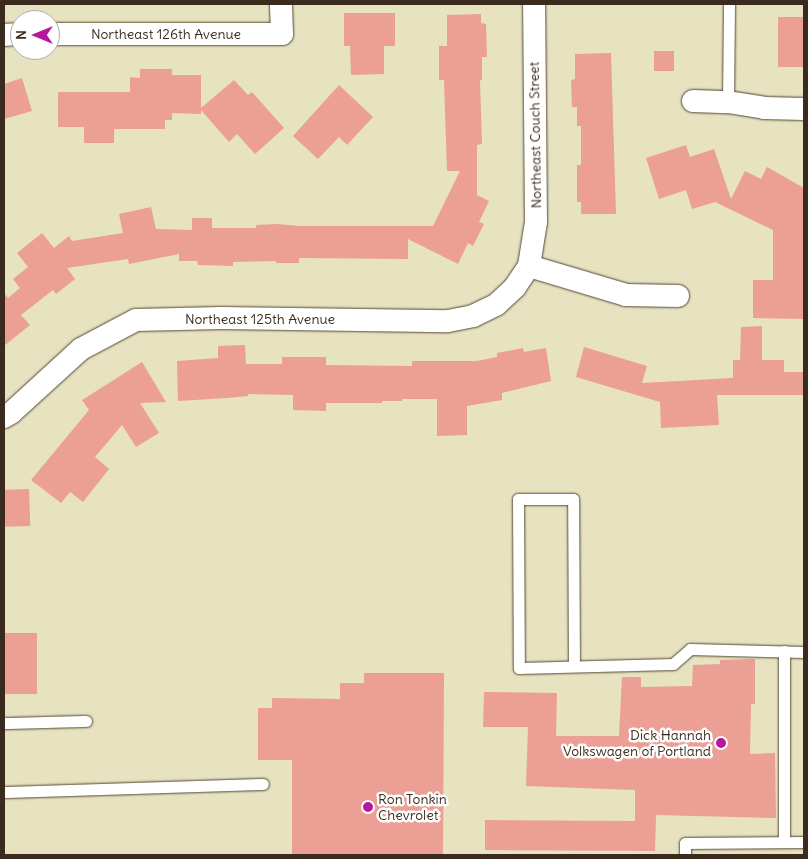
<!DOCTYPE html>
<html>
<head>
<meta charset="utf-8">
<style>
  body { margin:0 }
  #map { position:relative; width:808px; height:859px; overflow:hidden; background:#e7e2bf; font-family:Delius,sans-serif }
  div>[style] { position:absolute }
  .building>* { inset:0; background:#eb9f95; transform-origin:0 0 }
  .roads { filter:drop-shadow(0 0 1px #554636) drop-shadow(0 0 1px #554636) }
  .lane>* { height:11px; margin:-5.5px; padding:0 5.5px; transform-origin:5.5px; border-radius:5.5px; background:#fff }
  .street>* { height:22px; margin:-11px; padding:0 11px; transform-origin:11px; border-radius:11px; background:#fff }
  .dots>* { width:14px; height:14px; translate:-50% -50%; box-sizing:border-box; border:2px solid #fff; border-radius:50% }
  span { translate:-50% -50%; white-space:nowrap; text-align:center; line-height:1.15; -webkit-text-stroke:5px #fff; paint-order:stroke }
  .street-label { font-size:14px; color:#3b2a1e }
  .poi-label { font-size:14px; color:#3b2a1e }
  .right { translate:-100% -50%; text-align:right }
  .left { translate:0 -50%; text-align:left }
  .frame { position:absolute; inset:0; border:5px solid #3b2a1e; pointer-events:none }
  .north { position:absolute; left:10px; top:10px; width:50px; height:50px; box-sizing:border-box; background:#fff; border:1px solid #b1aaa5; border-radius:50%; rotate:270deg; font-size:14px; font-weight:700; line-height:20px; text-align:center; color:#3b2a1e }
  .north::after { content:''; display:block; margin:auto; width:18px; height:22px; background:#b5179e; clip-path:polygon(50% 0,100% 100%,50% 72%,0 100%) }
</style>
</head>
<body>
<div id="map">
  <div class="building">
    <div style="clip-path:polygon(344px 13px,395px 13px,395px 46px,384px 46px,384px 74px,351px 75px,350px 46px,344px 46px)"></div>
    <div style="clip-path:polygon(481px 14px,481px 23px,486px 24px,487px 57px,482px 57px,482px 80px,480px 80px,482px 144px,477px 145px,477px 195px,489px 201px,479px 222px,484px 224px,473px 246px,468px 243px,458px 264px,408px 239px,408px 259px,299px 258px,299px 263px,276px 263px,276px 261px,233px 262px,233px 266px,198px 265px,197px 261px,179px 261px,179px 254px,129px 264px,128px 259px,67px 268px,75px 279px,56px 294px,53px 290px,21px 315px,30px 325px,4px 346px,4px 293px,8px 298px,20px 288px,13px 279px,28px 267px,17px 253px,42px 233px,54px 248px,69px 236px,72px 241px,123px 233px,119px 214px,151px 207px,156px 229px,192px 230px,192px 218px,212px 218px,212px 228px,256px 228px,256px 225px,277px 224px,300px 226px,433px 226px,460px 171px,447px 171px,444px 80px,439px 80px,439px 46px,447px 46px,447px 15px)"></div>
    <div style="left:804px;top:17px;width:50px;height:26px;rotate:90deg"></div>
    <div style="left:674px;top:51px;width:20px;height:20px;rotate:90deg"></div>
    <div style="clip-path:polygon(611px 53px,616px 214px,581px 214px,581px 202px,577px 202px,577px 165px,581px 165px,581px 126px,577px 126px,577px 107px,572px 107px,571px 80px,575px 79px,575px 54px)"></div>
    <div style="clip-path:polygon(140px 69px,172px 69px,172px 75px,201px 75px,201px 108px,234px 80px,248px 95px,252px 92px,284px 128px,255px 154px,237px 134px,229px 142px,201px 110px,201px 114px,172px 113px,172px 120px,165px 120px,165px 129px,114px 129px,114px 143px,84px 143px,84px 127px,58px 127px,58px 92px,130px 92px,130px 77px,140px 78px)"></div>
    <div style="clip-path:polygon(22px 78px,32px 111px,4px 119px,4px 84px)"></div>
    <div style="clip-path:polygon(339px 85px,373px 117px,347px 145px,339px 137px,318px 159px,293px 136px)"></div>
    <div style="clip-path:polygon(686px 145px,690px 157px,714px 149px,731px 199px,745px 171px,761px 179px,767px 167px,804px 188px,804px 319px,753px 318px,753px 280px,773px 280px,773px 230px,715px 202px,692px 209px,686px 190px,659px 199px,646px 158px)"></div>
    <div style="clip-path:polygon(762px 326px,762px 360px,784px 360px,784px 372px,804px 372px,804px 395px,717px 395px,719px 425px,661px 428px,660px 402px,576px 377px,584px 347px,647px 366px,642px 383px,733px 378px,733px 360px,740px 360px,741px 327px)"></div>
    <div style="clip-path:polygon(245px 345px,246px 364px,282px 364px,282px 357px,326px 357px,326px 365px,412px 366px,412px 361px,477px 361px,497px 357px,497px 353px,523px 348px,524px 352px,546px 348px,551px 381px,502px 393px,502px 400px,467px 406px,467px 435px,437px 436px,437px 399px,402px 399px,402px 401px,382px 401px,382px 403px,326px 403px,326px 411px,293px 410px,293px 395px,248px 394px,248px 396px,227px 398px,178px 401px,177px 361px,218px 358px,218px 346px)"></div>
    <div style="clip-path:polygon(142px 362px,166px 402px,140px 403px,159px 433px,136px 447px,122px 425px,95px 457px,109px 469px,83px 502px,70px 492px,61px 503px,31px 480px,89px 410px,82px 400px)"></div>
    <div style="left:29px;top:489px;width:37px;height:25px;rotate:88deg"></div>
    <div style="left:4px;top:633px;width:33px;height:61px"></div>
    <div style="clip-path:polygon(755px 659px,755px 704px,751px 704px,750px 754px,775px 753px,776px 818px,656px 815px,655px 851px,485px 850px,485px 820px,635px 821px,635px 790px,526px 786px,528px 727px,483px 727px,484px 692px,557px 693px,556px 736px,619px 736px,622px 677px,641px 677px,641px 687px,692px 686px,693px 665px,720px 664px,720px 660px)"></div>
    <div style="clip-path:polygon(364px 673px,444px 673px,443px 855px,292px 855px,292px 760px,258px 760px,258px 708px,272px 708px,272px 698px,340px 699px,340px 683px,364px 683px)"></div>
  </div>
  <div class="roads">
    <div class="lane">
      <div style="left:728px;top:102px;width:98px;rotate:-89.4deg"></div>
      <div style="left:784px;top:651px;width:191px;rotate:90deg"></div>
      <div style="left:574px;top:666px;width:167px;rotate:-90.3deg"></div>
      <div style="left:573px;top:499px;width:55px;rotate:180deg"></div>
      <div style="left:518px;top:499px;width:169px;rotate:89.7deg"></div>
      <div style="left:519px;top:668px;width:154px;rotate:-1.5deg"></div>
      <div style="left:673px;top:664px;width:23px;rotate:-41deg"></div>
      <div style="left:690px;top:649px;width:114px;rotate:1.5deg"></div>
      <div style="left:4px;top:723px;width:82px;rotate:-1.4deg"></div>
      <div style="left:4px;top:792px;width:259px;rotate:-1.8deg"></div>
      <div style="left:685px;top:855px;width:12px;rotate:-90deg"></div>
      <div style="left:685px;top:843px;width:119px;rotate:-0.5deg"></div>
    </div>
    <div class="street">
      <div style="left:50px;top:34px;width:232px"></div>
      <div style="left:282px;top:34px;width:30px;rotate:-92deg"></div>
      <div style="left:4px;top:35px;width:16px;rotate:-4deg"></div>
      <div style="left:693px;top:101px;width:35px;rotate:2deg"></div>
      <div style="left:728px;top:102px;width:36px;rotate:9deg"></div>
      <div style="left:764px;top:108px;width:40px;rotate:1.4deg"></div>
      <div style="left:529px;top:266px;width:101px;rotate:16.6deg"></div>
      <div style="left:626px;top:295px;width:52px;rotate:1.1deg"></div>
      <div style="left:4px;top:417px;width:8px;rotate:-30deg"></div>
      <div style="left:11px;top:413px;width:95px;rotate:-42.4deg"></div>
      <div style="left:81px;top:349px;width:62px;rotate:-27.8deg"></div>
      <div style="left:136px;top:320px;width:85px;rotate:-1.3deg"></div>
      <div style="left:221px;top:318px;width:227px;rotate:0.8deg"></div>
      <div style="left:448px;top:321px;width:25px;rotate:-11deg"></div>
      <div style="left:473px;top:316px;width:25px;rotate:-26deg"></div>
      <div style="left:496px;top:305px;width:26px;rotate:-43deg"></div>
      <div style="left:515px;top:287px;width:25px;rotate:-56deg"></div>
      <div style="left:529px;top:266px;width:45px;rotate:-81deg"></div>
      <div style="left:536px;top:222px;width:218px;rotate:-90.5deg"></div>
    </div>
  </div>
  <div class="dots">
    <div style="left:721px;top:743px;background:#b5179e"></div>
    <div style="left:368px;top:807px;background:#b5179e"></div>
  </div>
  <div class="street-label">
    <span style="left:166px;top:34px">Northeast 126th Avenue</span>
    <span style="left:535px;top:135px;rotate:-91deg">Northeast Couch Street</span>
    <span style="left:260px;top:319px">Northeast 125th Avenue</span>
  </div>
  <div class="poi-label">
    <span class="right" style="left:711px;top:743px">Dick Hannah<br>Volkswagen of Portland</span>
    <span class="left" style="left:378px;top:807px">Ron Tonkin<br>Chevrolet</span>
  </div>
  <div class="frame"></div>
  <div class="north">N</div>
</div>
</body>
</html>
